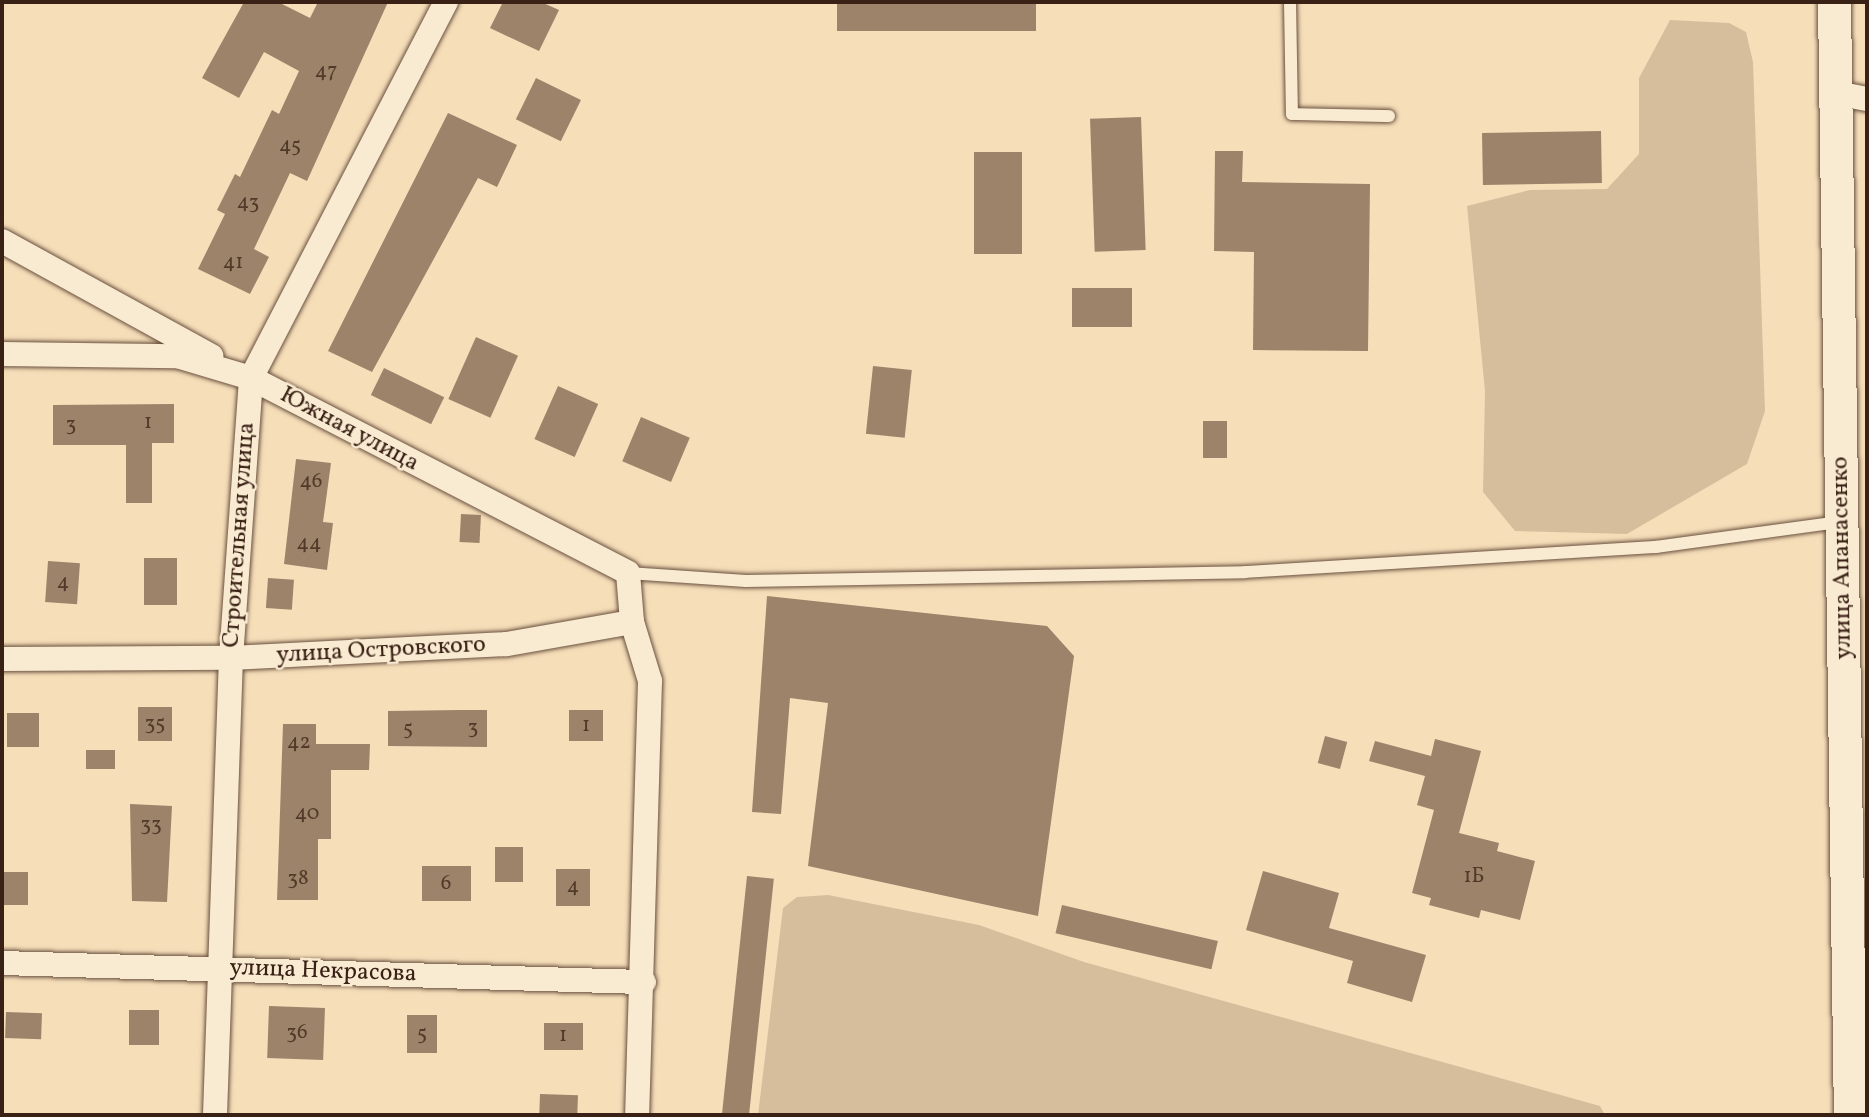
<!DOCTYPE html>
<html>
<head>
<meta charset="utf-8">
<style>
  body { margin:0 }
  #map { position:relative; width:1869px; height:1117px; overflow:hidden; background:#f6deb9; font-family:Vollkorn,serif }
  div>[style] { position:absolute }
  .green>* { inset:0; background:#d6be9d }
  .building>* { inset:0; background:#9c836a; transform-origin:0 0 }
  .roads { filter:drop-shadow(0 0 2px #69503e) drop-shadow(0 0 2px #69503e) }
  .service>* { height:12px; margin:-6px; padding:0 6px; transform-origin:6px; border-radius:6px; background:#f9ead2 }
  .minor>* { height:24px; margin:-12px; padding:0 12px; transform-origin:12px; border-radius:12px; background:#f9ead2 }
  .secondary>* { height:33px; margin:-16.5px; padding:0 16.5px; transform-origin:16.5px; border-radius:16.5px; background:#f9ead2 }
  span { translate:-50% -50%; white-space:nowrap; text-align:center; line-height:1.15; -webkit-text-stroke:5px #f9ead2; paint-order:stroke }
  .number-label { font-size:21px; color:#523a2a }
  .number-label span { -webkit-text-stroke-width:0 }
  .street-label { font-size:24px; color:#3a2115 }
  .frame { position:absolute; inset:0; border:4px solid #3a2115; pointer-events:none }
</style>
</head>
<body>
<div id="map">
  <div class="green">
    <div style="clip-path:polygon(1670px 20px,1729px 23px,1746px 32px,1753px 62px,1765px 411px,1747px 464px,1627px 534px,1515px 531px,1483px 492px,1485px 391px,1467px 206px,1530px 190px,1607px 189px,1639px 154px,1639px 78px)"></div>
    <div style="clip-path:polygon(828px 895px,979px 925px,1084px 962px,1600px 1106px,1605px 1115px,758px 1115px,783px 908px,797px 897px)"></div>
  </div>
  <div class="building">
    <div style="clip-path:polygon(244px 2px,278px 2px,310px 18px,318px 2px,388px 2px,307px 181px,290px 173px,254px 249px,269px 257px,250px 294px,198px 269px,225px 214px,217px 210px,235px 174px,240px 177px,272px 110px,279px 114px,299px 71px,264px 52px,239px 98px,202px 78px)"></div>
    <div style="clip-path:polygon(503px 2px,541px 2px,559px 10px,539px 51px,490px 28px)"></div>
    <div style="left:837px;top:2px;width:199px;height:29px"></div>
    <div style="left:536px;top:78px;width:50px;height:46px;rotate:26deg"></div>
    <div style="clip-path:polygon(448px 113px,517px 145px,497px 187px,478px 178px,372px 372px,328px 351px)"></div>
    <div style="left:1141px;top:117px;width:133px;height:51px;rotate:88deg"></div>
    <div style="left:1601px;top:131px;width:52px;height:119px;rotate:89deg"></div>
    <div style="clip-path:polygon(1215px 151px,1243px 151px,1242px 182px,1370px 184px,1368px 351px,1253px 350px,1254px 252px,1214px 251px)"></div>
    <div style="left:974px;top:152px;width:48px;height:102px"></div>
    <div style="left:1072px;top:288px;width:60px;height:39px"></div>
    <div style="left:476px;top:337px;width:46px;height:68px;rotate:24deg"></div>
    <div style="left:873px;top:366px;width:39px;height:68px;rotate:6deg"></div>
    <div style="left:384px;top:368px;width:67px;height:30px;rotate:26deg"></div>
    <div style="left:558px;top:386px;width:44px;height:58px;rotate:24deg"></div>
    <div style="clip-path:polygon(174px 404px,174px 443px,152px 443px,152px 503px,126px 503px,126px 445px,53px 445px,53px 405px)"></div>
    <div style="left:641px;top:417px;width:53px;height:48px;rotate:23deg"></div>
    <div style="left:1203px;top:421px;width:24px;height:37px"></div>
    <div style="clip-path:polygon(296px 459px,331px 463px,323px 522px,333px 523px,327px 570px,284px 564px)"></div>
    <div style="left:461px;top:514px;width:20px;height:28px;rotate:3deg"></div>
    <div style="left:144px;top:558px;width:33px;height:47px"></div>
    <div style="left:48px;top:561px;width:32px;height:41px;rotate:4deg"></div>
    <div style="left:268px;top:578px;width:26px;height:30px;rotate:4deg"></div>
    <div style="clip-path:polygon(767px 596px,1047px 626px,1074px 656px,1038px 916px,808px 866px,828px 703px,790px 698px,781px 814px,752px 812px)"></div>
    <div style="left:138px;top:707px;width:34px;height:34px"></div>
    <div style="clip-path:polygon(460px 710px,487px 710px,487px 747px,388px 746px,388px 711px)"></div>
    <div style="left:569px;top:710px;width:34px;height:31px"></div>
    <div style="left:7px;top:713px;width:32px;height:34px"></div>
    <div style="clip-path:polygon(283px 724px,316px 724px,316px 744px,370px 744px,369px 770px,331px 770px,331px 839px,318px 839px,318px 900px,277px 900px)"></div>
    <div style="left:1325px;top:736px;width:23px;height:28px;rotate:15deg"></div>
    <div style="clip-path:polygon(1435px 739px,1481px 751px,1459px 833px,1499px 843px,1497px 851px,1535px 861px,1520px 920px,1481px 910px,1479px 918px,1429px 905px,1431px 898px,1412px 893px,1434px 810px,1417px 805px,1425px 776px,1369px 761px,1375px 741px,1431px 756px)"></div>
    <div style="left:86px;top:750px;width:29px;height:19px"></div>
    <div style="clip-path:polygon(130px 804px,172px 806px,167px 902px,132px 901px)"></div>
    <div style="left:495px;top:847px;width:28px;height:35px"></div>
    <div style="left:422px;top:866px;width:49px;height:35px"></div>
    <div style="left:556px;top:869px;width:34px;height:37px"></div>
    <div style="clip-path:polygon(1263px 871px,1339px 893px,1329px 928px,1426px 955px,1412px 1002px,1347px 983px,1353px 961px,1246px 930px)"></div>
    <div style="left:2px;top:872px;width:26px;height:33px"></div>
    <div style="left:747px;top:876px;width:27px;height:240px;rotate:6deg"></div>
    <div style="left:1062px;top:905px;width:160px;height:29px;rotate:13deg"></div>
    <div style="left:269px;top:1006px;width:56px;height:52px;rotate:2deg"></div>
    <div style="left:129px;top:1010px;width:30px;height:35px"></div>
    <div style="left:6px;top:1012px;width:36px;height:26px;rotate:2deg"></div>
    <div style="left:407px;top:1015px;width:30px;height:38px"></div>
    <div style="left:544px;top:1023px;width:39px;height:27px"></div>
    <div style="left:540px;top:1094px;width:38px;height:21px;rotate:2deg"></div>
  </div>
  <div class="roads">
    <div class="service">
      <div style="left:1290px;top:2px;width:112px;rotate:89deg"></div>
      <div style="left:1292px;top:114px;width:97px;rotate:1.2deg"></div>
      <div style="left:628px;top:573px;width:118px;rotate:3.9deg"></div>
      <div style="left:746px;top:581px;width:499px;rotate:-1deg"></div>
      <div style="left:1245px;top:572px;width:412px;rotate:-3.5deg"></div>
      <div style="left:1656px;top:547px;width:185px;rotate:-7.8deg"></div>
    </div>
    <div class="minor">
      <div style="left:1836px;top:93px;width:32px;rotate:11deg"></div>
      <div style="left:2px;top:241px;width:239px;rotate:28.8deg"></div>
      <div style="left:2px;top:354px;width:175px;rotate:0.7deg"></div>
      <div style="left:177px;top:356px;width:77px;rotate:16.6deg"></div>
      <div style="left:251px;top:378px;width:424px;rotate:27.3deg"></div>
      <div style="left:628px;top:573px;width:49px;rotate:85.3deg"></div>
      <div style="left:632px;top:622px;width:62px;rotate:73deg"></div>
      <div style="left:650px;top:681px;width:434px;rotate:91.7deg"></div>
      <div style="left:2px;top:659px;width:229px;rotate:-0.3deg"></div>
      <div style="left:231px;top:658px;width:276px;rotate:-2.9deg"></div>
      <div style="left:507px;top:644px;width:127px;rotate:-10deg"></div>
      <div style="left:2px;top:963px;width:642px;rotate:1.7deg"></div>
      <div style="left:215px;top:1115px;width:457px;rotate:-88deg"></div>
      <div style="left:231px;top:658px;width:281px;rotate:-85.9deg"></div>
      <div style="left:251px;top:378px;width:424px;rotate:-62.6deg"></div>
    </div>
    <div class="secondary">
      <div style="left:1834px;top:2px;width:1113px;rotate:89.18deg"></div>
    </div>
  </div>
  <div class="number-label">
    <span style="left:326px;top:72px">47</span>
    <span style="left:290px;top:146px">45</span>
    <span style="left:248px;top:203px">43</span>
    <span style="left:233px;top:263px">41</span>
    <span style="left:148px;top:423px">1</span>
    <span style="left:71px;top:425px">3</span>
    <span style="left:311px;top:482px">46</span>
    <span style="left:309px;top:544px">44</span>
    <span style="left:63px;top:583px">4</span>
    <span style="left:155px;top:724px">35</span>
    <span style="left:586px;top:726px">1</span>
    <span style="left:473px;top:728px">3</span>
    <span style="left:408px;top:729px">5</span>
    <span style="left:299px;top:743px">42</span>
    <span style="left:307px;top:814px">40</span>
    <span style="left:151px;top:825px">33</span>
    <span style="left:1474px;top:877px">1Б</span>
    <span style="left:298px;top:879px">38</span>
    <span style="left:446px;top:884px">6</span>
    <span style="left:573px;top:887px">4</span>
    <span style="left:297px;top:1033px">36</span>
    <span style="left:422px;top:1034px">5</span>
    <span style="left:563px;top:1036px">1</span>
  </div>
  <div class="street-label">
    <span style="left:349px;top:430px;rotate:28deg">Южная улица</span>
    <span style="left:240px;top:535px;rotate:-86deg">Строительная улица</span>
    <span style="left:1843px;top:558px;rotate:-91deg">улица Апанасенко</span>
    <span style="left:381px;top:651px;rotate:-3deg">улица Островского</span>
    <span style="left:323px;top:972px;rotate:2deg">улица Некрасова</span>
  </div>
  <div class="frame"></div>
</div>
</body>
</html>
